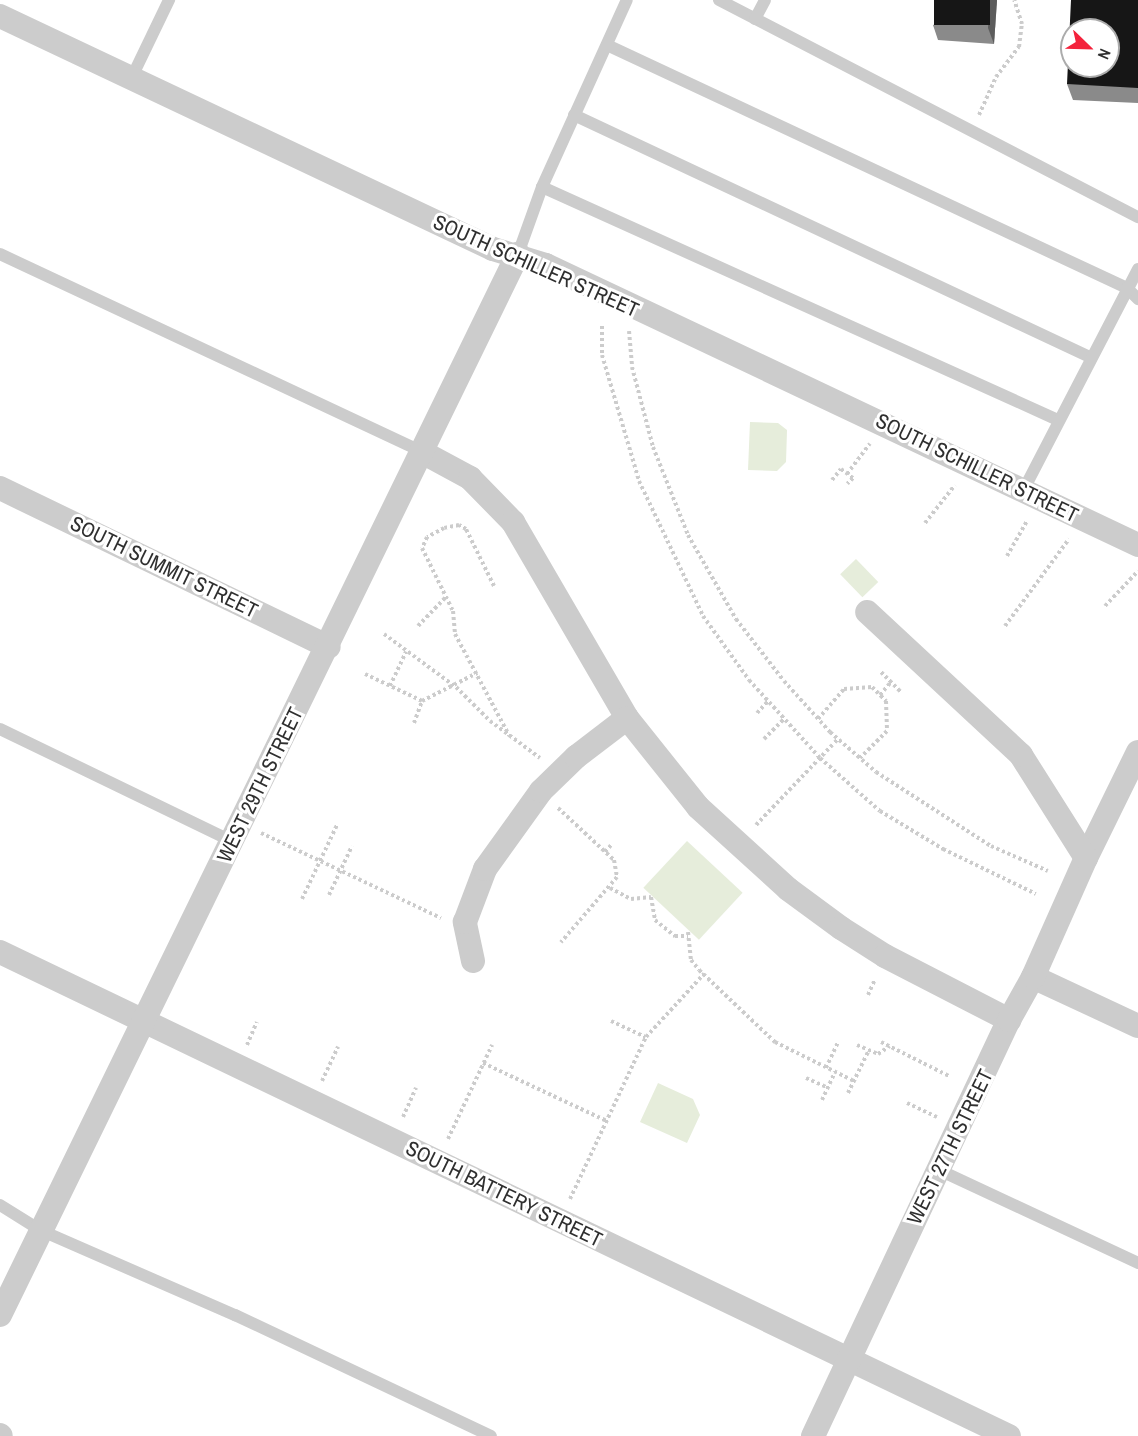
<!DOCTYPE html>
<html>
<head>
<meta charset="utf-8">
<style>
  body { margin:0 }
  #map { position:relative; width:1138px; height:1436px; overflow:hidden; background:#fff; font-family:"Archivo Narrow",sans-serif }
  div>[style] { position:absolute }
  .green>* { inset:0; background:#e6eddb; transform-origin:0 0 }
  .path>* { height:4px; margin-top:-2px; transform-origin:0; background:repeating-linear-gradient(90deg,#ccc 0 3px,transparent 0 6px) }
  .lane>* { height:12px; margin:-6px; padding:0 6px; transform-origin:6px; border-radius:6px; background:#ccc }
  .street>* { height:24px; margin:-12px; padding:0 12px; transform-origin:12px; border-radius:12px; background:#ccc }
  .wall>* { inset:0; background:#8a8a8a }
  .shaded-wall>* { inset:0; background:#5c5c5c }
  .building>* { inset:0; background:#161616; transform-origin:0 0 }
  span { translate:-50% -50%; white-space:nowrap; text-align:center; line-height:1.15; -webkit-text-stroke:6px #fff; paint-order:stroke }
  .street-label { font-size:21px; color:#2f2f2f }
  .north { position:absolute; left:1060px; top:18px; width:60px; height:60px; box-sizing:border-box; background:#fff; border:2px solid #acacac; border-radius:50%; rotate:113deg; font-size:16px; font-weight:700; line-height:24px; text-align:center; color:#2f2f2f }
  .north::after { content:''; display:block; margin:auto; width:21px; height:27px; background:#f4223c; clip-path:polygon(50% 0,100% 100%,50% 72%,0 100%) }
</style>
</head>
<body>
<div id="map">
  <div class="green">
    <div style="clip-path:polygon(750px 422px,778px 423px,787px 430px,786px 462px,777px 471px,748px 470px)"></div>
    <div style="left:856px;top:559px;width:32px;height:22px;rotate:46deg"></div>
    <div style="left:687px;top:841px;width:76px;height:64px;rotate:43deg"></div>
    <div style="clip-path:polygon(658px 1083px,693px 1099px,700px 1115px,687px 1143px,640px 1122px)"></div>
  </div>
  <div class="path">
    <div style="left:979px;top:115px;width:42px;rotate:-65.9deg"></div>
    <div style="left:996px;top:77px;width:38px;rotate:-53deg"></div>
    <div style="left:1019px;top:47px;width:23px;rotate:-83deg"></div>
    <div style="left:1022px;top:24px;width:25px;rotate:-108deg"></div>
    <div style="left:602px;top:326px;width:29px;rotate:90deg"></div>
    <div style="left:602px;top:355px;width:131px;rotate:73.6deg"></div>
    <div style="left:639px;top:481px;width:149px;rotate:64.6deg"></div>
    <div style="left:703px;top:616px;width:79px;rotate:54.3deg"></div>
    <div style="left:749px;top:680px;width:105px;rotate:47.7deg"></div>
    <div style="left:820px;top:758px;width:80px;rotate:41.5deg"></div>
    <div style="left:880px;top:811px;width:74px;rotate:31.1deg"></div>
    <div style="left:943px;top:849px;width:103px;rotate:25.8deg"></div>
    <div style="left:629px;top:331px;width:36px;rotate:85deg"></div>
    <div style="left:632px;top:367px;width:83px;rotate:75.3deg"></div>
    <div style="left:653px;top:447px;width:95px;rotate:68.3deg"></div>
    <div style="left:688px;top:535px;width:97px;rotate:60.3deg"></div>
    <div style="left:736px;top:619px;width:78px;rotate:52.3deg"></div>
    <div style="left:784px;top:681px;width:69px;rotate:48deg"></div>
    <div style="left:830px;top:732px;width:61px;rotate:41deg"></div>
    <div style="left:876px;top:772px;width:137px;rotate:32.8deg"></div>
    <div style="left:991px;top:846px;width:62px;rotate:23.7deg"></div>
    <div style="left:847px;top:474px;width:38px;rotate:-53deg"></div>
    <div style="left:832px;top:480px;width:14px;rotate:-51deg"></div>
    <div style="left:841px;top:469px;width:15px;rotate:37deg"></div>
    <div style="left:853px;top:478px;width:8px;rotate:135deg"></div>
    <div style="left:925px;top:523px;width:48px;rotate:-51.7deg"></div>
    <div style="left:1007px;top:556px;width:40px;rotate:-60.3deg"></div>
    <div style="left:494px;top:586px;width:64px;rotate:-116.2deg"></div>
    <div style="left:466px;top:529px;width:8px;rotate:-150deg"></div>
    <div style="left:459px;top:525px;width:15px;rotate:169deg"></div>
    <div style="left:444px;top:528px;width:19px;rotate:152deg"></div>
    <div style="left:427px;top:537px;width:12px;rotate:114deg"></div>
    <div style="left:422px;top:548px;width:70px;rotate:63.8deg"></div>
    <div style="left:453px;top:611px;width:23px;rotate:85deg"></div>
    <div style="left:455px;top:634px;width:115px;rotate:61.9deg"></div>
    <div style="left:1105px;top:606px;width:48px;rotate:-46.7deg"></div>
    <div style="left:418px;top:626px;width:40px;rotate:-46deg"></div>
    <div style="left:1005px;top:626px;width:108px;rotate:-53.7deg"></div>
    <div style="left:384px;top:634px;width:89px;rotate:36.4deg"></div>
    <div style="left:456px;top:687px;width:48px;rotate:45deg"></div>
    <div style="left:490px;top:721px;width:62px;rotate:36.5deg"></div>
    <div style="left:881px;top:672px;width:28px;rotate:45deg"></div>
    <div style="left:365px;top:674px;width:63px;rotate:25.3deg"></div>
    <div style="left:390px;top:686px;width:38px;rotate:-65deg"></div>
    <div style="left:880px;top:695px;width:17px;rotate:-50deg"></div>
    <div style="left:422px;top:701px;width:62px;rotate:-27deg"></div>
    <div style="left:757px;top:713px;width:16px;rotate:-47deg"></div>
    <div style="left:818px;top:719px;width:40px;rotate:-49deg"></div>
    <div style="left:844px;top:689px;width:28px;rotate:-4deg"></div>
    <div style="left:872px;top:687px;width:20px;rotate:45deg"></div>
    <div style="left:886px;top:701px;width:30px;rotate:88deg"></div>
    <div style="left:887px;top:731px;width:38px;rotate:135deg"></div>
    <div style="left:414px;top:723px;width:23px;rotate:-70deg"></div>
    <div style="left:764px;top:739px;width:28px;rotate:-45deg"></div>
    <div style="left:558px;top:808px;width:76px;rotate:42.9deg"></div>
    <div style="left:614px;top:860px;width:17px;rotate:80deg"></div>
    <div style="left:617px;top:877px;width:86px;rotate:130.7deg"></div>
    <div style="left:756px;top:825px;width:119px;rotate:-46.4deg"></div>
    <div style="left:261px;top:833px;width:199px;rotate:25.3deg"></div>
    <div style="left:605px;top:852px;width:9px;rotate:-49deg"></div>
    <div style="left:610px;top:888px;width:24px;rotate:28deg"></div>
    <div style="left:631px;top:899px;width:20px;rotate:-6deg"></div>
    <div style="left:651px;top:897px;width:23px;rotate:80deg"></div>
    <div style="left:655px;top:920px;width:26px;rotate:39deg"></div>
    <div style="left:675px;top:936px;width:13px"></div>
    <div style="left:329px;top:895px;width:54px;rotate:-64.9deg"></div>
    <div style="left:302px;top:899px;width:82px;rotate:-64.7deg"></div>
    <div style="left:688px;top:932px;width:28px;rotate:84deg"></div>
    <div style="left:691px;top:960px;width:13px;rotate:51deg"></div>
    <div style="left:699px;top:970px;width:105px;rotate:43.5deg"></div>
    <div style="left:775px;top:1042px;width:88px;rotate:26.3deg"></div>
    <div style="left:868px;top:995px;width:17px;rotate:-66deg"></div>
    <div style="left:611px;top:1021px;width:38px;rotate:25deg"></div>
    <div style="left:881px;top:1042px;width:76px;rotate:26.6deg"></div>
    <div style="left:247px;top:1045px;width:25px;rotate:-67deg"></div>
    <div style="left:857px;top:1045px;width:23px;rotate:23deg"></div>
    <div style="left:878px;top:1054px;width:14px;rotate:-34deg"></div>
    <div style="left:483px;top:1063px;width:137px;rotate:25.1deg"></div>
    <div style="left:826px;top:1068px;width:29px;rotate:-65deg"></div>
    <div style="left:806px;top:1078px;width:24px;rotate:24deg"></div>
    <div style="left:322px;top:1081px;width:38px;rotate:-65deg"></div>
    <div style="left:848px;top:1093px;width:46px;rotate:-64deg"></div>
    <div style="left:822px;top:1100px;width:31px;rotate:-65deg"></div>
    <div style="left:907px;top:1103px;width:33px;rotate:25deg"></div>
    <div style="left:403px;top:1117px;width:32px;rotate:-66deg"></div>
    <div style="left:448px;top:1139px;width:104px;rotate:-64.9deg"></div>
    <div style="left:570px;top:1199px;width:179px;rotate:-64.9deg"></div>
    <div style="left:646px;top:1037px;width:86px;rotate:-47.4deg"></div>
  </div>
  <div class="lane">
    <div style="left:719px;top:0;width:472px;rotate:27.4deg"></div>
    <div style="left:755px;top:19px;width:21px;rotate:-62deg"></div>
    <div style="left:607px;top:45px;width:574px;rotate:25.05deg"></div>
    <div style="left:1127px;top:288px;width:16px;rotate:45deg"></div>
    <div style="left:131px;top:79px;width:88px;rotate:-64.3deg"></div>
    <div style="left:574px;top:115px;width:570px;rotate:25.13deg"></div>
    <div style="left:542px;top:187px;width:566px;rotate:24.3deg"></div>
    <div style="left:0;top:254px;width:466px;rotate:25.1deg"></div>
    <div style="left:518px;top:254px;width:71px;rotate:-70.3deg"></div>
    <div style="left:542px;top:187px;width:205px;rotate:-65.6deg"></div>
    <div style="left:1023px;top:491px;width:250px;rotate:-62.6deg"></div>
    <div style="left:0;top:729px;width:258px;rotate:25.8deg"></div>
    <div style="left:939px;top:1170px;width:220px;rotate:25deg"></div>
    <div style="left:0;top:1205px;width:47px;rotate:32deg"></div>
    <div style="left:40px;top:1230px;width:213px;rotate:23.6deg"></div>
    <div style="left:235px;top:1315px;width:283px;rotate:25.3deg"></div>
  </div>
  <div class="street">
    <div style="left:0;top:16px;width:545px;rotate:25.3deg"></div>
    <div style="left:493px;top:249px;width:55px;rotate:16.8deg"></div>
    <div style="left:546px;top:265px;width:655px;rotate:25.31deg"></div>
    <div style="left:422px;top:452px;width:55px;rotate:28.4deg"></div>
    <div style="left:470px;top:478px;width:62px;rotate:45.7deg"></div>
    <div style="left:513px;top:522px;width:227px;rotate:59.8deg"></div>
    <div style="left:627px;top:718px;width:114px;rotate:51.4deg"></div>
    <div style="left:698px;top:807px;width:122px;rotate:42.3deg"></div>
    <div style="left:788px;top:889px;width:66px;rotate:36.3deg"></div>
    <div style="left:841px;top:928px;width:52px;rotate:32.5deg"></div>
    <div style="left:885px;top:956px;width:140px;rotate:27.3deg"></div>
    <div style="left:0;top:488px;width:365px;rotate:25.8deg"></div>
    <div style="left:1086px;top:858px;width:118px;rotate:-63.9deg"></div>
    <div style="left:0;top:952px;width:1119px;rotate:25.63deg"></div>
    <div style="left:473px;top:961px;width:40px;rotate:-102deg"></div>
    <div style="left:465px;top:922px;width:57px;rotate:-69.3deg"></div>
    <div style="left:485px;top:869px;width:96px;rotate:-54.3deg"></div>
    <div style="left:541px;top:791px;width:49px;rotate:-44.2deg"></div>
    <div style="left:576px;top:757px;width:64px;rotate:-37.4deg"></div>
    <div style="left:1033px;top:977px;width:116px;rotate:25deg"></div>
    <div style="left:0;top:1315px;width:1181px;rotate:-63.98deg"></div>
    <div style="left:0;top:1435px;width:1px;rotate:45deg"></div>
    <div style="left:813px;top:1436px;width:460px;rotate:-64.8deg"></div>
    <div style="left:1009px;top:1020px;width:49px;rotate:-60.8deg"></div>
    <div style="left:1033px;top:977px;width:130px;rotate:-66deg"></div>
    <div style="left:1086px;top:858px;width:122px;rotate:-122.3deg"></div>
    <div style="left:1021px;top:755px;width:210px;rotate:-137.1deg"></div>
  </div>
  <div class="wall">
    <div style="clip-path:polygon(997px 0,994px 44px,938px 40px,933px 25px)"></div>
    <div style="clip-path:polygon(1138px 0,1138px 103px,1073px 100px,1067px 84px)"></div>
  </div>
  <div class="shaded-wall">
    <div style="clip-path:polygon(990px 0,997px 0,994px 44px,988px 28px)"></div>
  </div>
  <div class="building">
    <div style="left:934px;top:0;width:56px;height:25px"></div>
    <div style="clip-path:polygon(evenodd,1071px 0,1138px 0,1138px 88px,1067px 84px,1071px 0,1072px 30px,1108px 30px,1108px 66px,1072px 66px,1072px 30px)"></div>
  </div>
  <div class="street-label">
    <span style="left:536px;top:266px;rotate:24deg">SOUTH SCHILLER STREET</span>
    <span style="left:977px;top:468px;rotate:26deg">SOUTH SCHILLER STREET</span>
    <span style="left:164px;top:567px;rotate:26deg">SOUTH SUMMIT STREET</span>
    <span style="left:260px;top:785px;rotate:-64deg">WEST 29TH STREET</span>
    <span style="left:950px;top:1147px;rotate:-64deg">WEST 27TH STREET</span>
    <span style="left:504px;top:1194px;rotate:26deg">SOUTH BATTERY STREET</span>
  </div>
  <div class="north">N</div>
</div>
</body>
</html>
